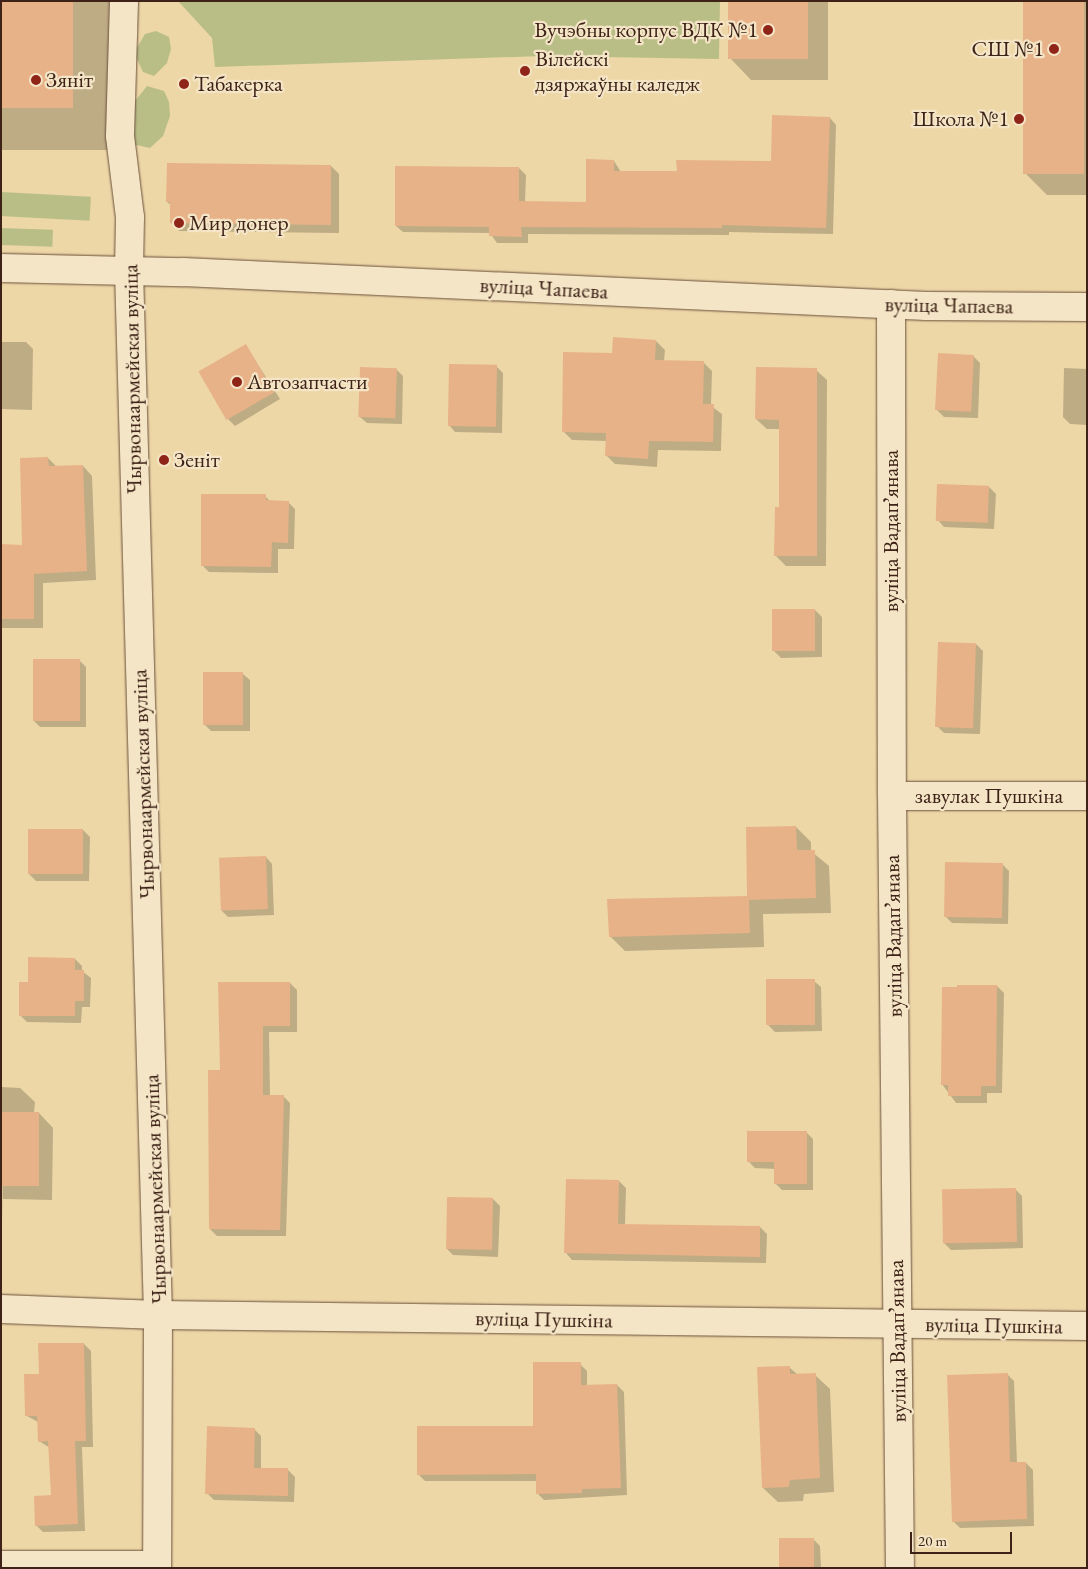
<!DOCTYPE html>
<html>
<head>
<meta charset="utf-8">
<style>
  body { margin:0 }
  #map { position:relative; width:1088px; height:1569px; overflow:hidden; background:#eed7a7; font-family:"EB Garamond",serif }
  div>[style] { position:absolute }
  .green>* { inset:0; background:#b9be87; transform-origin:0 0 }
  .shadow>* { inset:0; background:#0003; transform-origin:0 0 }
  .building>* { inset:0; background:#e7b288; transform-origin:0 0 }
  .roads { filter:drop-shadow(0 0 1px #6a4f3b) drop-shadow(0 0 1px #6a4f3b) }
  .service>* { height:19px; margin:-9.5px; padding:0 9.5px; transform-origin:9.5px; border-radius:9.5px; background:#f4e5c6 }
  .minor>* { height:28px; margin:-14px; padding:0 14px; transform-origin:14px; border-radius:14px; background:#f4e5c6 }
  .tertiary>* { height:28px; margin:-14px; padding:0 14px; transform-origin:14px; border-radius:14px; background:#f4e5c6 }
  .secondary>* { height:28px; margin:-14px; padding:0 14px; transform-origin:14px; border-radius:14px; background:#f4e5c6 }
  .dots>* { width:14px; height:14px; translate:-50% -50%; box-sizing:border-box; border:2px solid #f4e5c6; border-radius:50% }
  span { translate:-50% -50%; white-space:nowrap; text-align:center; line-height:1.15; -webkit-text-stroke:4.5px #f4e5c6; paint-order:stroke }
  .poi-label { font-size:22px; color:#3e2217 }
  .right { translate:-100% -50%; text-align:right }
  .left { translate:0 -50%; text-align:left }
  .street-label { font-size:22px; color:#3e2217 }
  .frame { position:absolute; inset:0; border:2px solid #3e2217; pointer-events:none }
  .scale { position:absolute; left:910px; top:1532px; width:102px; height:22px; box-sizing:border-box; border:2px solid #3e2217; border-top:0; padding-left:6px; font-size:15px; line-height:18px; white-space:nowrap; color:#3e2217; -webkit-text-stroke:4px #f4e5c6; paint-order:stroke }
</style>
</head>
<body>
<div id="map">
  <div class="green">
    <div style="clip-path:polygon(178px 1px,720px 1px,719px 59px,542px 56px,215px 67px,212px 38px)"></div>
    <div style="clip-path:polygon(156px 31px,169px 37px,171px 49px,167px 63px,154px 76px,143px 72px,134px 53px,145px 34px)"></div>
    <div style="clip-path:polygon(147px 86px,164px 91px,169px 102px,170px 116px,163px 136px,150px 148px,132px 144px,135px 101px)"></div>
    <div style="left:1px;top:192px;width:90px;height:24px;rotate:3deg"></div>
    <div style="left:1px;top:228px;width:52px;height:17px;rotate:2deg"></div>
  </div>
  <div class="shadow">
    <div style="left:1px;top:1px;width:118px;height:149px"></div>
    <div style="clip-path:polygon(729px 1px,828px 1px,828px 80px,751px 80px,730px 58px)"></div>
    <div style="clip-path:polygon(1024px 1px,1087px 1px,1087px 195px,1047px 195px,1026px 174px)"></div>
    <div style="clip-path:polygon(830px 118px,836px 125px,833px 234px,729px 232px,729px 235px,528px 234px,528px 243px,497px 243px,490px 233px,403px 232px,396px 226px,519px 168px,526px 175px,525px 202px,587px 203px,614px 161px,621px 172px,678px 173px,772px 162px)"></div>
    <div style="clip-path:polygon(331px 166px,339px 174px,339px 233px,179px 231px,171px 223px,171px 205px,167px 202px)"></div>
    <div style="clip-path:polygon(656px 341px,665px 350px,664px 361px,703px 362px,712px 371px,711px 406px,722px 414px,721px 451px,658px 450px,657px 467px,615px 464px,606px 455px,607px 441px,572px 440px,563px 431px,613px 355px)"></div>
    <div style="clip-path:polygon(1px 342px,26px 342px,33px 349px,32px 410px,1px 409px)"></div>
    <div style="clip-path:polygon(246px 346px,280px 399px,235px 426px,228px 419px)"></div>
    <div style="clip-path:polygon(973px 356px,980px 363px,978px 418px,944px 417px,937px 410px)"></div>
    <div style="clip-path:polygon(496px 366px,503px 373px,502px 433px,455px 432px,449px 425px)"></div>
    <div style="clip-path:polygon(1064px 368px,1087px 369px,1087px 425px,1070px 424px,1063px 417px)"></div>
    <div style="clip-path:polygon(396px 369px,403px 376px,402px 424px,367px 423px,360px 417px)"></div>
    <div style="clip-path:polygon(816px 370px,827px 380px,826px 566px,786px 566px,776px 556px,780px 508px,780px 429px,767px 429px,756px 419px)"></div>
    <div style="clip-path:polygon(48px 458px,57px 467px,83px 466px,92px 476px,96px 580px,43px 583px,43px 628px,1px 628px,1px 546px,23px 546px)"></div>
    <div style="clip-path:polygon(989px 487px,996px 494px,994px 529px,944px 527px,938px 520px)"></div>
    <div style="clip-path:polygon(265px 496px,271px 502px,288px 502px,295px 509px,294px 549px,278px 549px,278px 573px,209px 572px,202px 565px)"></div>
    <div style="clip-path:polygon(815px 610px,822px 617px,822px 657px,781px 658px,774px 651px)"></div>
    <div style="clip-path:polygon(976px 644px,983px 651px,980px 734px,944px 733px,937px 726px)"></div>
    <div style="clip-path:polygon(79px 660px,86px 667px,86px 727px,40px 727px,33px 720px)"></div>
    <div style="clip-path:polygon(243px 674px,250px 680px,250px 731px,211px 731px,204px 724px)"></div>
    <div style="clip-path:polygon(796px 827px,811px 842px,811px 851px,829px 866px,831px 913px,763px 914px,764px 947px,625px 951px,610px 936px,749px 897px)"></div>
    <div style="clip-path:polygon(83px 830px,90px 837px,89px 881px,36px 881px,29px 874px)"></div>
    <div style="clip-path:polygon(266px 857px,272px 864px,274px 915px,228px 917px,221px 910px)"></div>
    <div style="clip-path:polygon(1002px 864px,1009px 871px,1008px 924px,952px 923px,945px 916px)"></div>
    <div style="clip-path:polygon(75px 959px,82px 966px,82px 971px,91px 978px,90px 1007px,82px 1007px,81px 1023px,27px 1022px,20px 1015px,29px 984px)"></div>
    <div style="clip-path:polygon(814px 981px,821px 987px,822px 1031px,775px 1032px,768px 1025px)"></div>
    <div style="clip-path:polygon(290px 983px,297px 990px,297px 1032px,269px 1032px,270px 1096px,283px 1096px,290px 1103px,286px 1236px,217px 1236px,210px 1229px,221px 1071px)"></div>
    <div style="clip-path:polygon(997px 986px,1004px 993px,1002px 1093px,987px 1093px,987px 1103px,956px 1103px,942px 1084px)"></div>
    <div style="clip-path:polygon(1px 1087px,20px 1088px,35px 1102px,34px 1113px,39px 1113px,53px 1128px,52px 1200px,3px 1199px,3px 1226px)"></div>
    <div style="clip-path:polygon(806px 1132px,813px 1139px,813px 1190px,782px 1190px,775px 1183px,775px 1169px,755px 1168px,748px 1161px)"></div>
    <div style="clip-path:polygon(619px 1181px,626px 1188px,625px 1225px,760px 1227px,767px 1234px,766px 1263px,572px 1260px,566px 1253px)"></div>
    <div style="clip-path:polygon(1015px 1189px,1022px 1196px,1023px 1248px,951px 1250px,944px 1243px)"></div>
    <div style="clip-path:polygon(493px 1199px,500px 1206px,498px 1257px,453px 1255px,446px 1248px)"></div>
    <div style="clip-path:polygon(84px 1344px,91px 1351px,93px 1447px,82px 1447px,85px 1531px,43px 1532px,36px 1525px,52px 1497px,50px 1448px,39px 1441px,38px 1422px,27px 1416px,40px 1375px)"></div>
    <div style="clip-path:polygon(580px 1364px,587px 1371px,587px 1386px,617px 1385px,624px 1392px,627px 1495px,544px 1500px,537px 1493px,537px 1481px,425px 1481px,418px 1474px,534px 1427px)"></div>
    <div style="clip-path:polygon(789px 1367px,798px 1375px,815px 1375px,830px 1389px,834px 1492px,804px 1494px,803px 1501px,778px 1502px,763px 1488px)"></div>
    <div style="clip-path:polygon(1007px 1374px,1014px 1381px,1017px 1464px,1026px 1463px,1033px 1470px,1034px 1526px,960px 1528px,953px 1521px)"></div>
    <div style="clip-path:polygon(254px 1429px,261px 1436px,261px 1469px,288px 1470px,295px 1477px,294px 1502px,214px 1500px,207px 1493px)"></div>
    <div style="clip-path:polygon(813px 1539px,820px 1546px,821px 1568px,781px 1568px)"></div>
  </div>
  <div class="building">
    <div style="left:1px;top:1px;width:72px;height:107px"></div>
    <div style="left:728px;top:1px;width:80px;height:58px"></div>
    <div style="left:1023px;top:1px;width:61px;height:173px"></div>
    <div style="clip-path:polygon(772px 115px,830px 117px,826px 228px,722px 225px,722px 228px,521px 227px,522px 237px,489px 236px,489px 227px,395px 226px,395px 166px,519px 167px,519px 201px,586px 202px,586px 159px,614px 160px,614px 171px,677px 171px,676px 160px,771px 161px)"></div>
    <div style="clip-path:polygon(167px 163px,331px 165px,331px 225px,170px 223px,170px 202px,166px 202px)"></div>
    <div style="clip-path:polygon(613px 337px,656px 340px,655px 360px,704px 361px,703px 404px,714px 404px,713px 442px,649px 441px,648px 459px,605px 456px,606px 433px,562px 432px,563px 352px,612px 353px)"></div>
    <div style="left:246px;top:344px;width:56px;height:55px;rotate:60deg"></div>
    <div style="left:938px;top:353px;width:36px;height:57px;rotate:3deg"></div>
    <div style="left:449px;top:364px;width:48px;height:62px;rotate:1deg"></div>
    <div style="left:360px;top:367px;width:37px;height:50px;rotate:2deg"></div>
    <div style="clip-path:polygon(756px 367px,817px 368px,817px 556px,774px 556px,775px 507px,779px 507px,779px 420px,755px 419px)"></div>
    <div style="clip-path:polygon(48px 457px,49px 466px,83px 465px,87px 571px,34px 574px,34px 619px,1px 619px,1px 544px,22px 545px,20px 458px)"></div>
    <div style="left:937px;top:484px;width:52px;height:37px;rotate:2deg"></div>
    <div style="clip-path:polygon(201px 494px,266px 494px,266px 500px,289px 501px,288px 543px,272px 542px,271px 567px,201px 566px)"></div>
    <div style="left:772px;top:609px;width:43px;height:42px"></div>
    <div style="left:938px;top:642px;width:38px;height:85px;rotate:2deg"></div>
    <div style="left:33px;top:659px;width:47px;height:62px"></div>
    <div style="left:203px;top:672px;width:40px;height:53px"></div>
    <div style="clip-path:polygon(796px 826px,797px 850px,815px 850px,816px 898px,749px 900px,750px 933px,609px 937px,607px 899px,747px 896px,746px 827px)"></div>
    <div style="left:28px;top:829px;width:55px;height:45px"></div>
    <div style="left:266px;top:856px;width:53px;height:47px;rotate:88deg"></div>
    <div style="left:945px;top:862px;width:58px;height:55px;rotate:1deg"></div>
    <div style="clip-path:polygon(28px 957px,75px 958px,75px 970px,84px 970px,84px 1001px,75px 1001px,75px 1016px,19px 1016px,19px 982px,28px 982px)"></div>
    <div style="left:815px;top:979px;width:46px;height:49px;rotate:90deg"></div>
    <div style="clip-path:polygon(218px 982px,290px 982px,290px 1026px,263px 1026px,263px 1095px,284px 1095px,280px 1230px,209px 1229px,208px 1070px,220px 1070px)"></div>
    <div style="clip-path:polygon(957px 985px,997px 985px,996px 1086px,981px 1086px,981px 1096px,948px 1096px,948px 1085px,941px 1085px,942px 987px,957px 987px)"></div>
    <div style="left:1px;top:1112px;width:38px;height:74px"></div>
    <div style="clip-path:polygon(747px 1131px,807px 1131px,807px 1184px,774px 1184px,774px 1162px,747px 1162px)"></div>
    <div style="clip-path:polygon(566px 1179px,619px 1180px,618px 1224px,760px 1226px,760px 1257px,564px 1253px)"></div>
    <div style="left:1016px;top:1188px;width:54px;height:74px;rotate:89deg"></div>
    <div style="left:447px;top:1197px;width:46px;height:52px;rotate:1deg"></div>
    <div style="clip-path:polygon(38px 1343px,84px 1343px,86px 1441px,75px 1441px,78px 1524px,35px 1526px,34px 1496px,51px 1495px,48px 1441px,38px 1442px,37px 1416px,25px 1416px,24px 1374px,39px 1374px)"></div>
    <div style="clip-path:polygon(533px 1362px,581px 1362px,581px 1385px,617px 1384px,621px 1488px,582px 1489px,582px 1493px,536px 1494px,536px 1474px,417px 1475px,417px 1426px,533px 1426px)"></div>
    <div style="clip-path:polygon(790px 1366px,790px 1374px,816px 1373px,820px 1478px,790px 1480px,789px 1487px,762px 1488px,757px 1367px)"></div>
    <div style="clip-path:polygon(1008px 1373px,1010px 1462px,1026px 1462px,1027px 1519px,952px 1522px,947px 1375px)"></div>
    <div style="clip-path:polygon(207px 1426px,255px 1428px,254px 1468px,288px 1468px,288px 1496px,205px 1494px)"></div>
    <div style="left:814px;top:1538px;width:30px;height:35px;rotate:90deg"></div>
  </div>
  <div class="roads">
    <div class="service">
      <div style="left:1px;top:1560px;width:156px"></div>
    </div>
    <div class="minor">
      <div style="left:124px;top:1px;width:135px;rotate:91.7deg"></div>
      <div style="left:120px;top:136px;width:82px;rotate:83deg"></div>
      <div style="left:130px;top:217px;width:53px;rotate:91.1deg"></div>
      <div style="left:892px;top:796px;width:195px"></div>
      <div style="left:1px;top:1309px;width:157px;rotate:2.2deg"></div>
      <div style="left:158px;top:1315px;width:929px;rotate:0.68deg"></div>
    </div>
    <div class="tertiary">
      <div style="left:891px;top:304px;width:492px;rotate:89.9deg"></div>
      <div style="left:892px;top:796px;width:772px;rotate:89.41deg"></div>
    </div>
    <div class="secondary">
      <div style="left:1px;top:268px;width:182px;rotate:1.3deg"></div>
      <div style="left:183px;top:272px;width:744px;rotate:2.62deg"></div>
      <div style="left:926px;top:306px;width:161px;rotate:0.4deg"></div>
      <div style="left:129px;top:270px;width:1045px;rotate:88.41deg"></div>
      <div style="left:158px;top:1315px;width:253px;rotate:90.2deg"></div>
    </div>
  </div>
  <div class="dots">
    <div style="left:768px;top:30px;background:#8f2418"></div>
    <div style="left:1054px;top:49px;background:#8f2418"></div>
    <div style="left:525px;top:71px;background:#8f2418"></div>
    <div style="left:36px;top:80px;background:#8f2418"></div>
    <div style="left:184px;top:84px;background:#8f2418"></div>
    <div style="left:1019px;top:119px;background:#8f2418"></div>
    <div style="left:179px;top:223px;background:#8f2418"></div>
    <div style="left:237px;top:382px;background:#8f2418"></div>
    <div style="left:164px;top:460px;background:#8f2418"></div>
  </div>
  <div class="poi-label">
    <span class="right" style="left:758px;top:30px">Вучэбны корпус ВДК №1</span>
    <span class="right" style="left:1044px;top:49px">СШ №1</span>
    <span class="left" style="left:535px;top:71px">Вілейскі<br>дзяржаўны каледж</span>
    <span class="left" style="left:46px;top:80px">Зяніт</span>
    <span class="left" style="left:194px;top:84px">Табакерка</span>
    <span class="right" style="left:1009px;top:119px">Школа №1</span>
    <span class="left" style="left:189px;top:223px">Мир донер</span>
    <span class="left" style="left:247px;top:382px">Автозапчасти</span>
    <span class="left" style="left:174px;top:460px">Зеніт</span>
  </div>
  <div class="street-label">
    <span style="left:544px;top:288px;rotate:3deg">вуліца Чапаева</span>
    <span style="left:949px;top:305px;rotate:1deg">вуліца Чапаева</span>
    <span style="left:132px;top:379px;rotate:-91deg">Чырвонаармейская вуліца</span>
    <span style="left:891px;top:531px;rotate:-90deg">вуліца Вадапʼянава</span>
    <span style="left:143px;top:784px;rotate:-92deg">Чырвонаармейская вуліца</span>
    <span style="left:989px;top:796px">завулак Пушкіна</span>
    <span style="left:893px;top:936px;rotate:-91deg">вуліца Вадапʼянава</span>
    <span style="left:155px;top:1189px;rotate:-92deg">Чырвонаармейская вуліца</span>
    <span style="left:544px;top:1319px;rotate:1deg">вуліца Пушкіна</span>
    <span style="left:994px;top:1325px;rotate:1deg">вуліца Пушкіна</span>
    <span style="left:897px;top:1341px;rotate:-91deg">вуліца Вадапʼянава</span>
  </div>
  <div class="frame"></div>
  <div class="scale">20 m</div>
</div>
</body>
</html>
